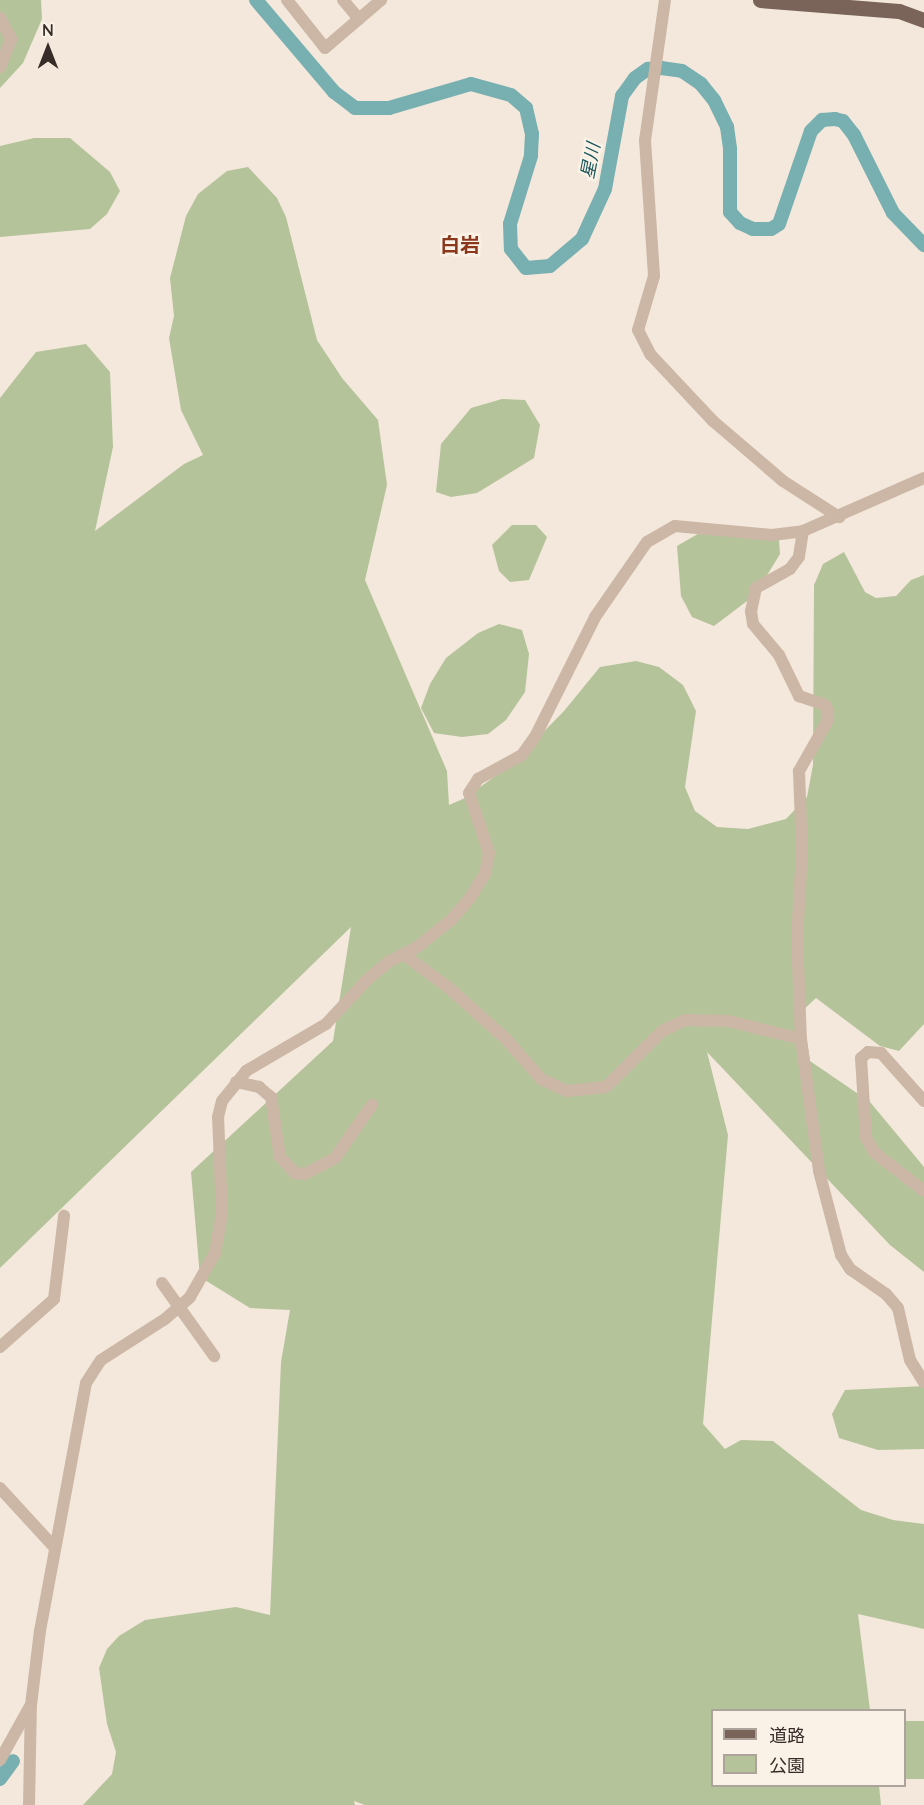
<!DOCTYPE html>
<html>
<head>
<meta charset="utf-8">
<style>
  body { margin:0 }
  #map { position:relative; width:924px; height:1805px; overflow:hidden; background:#f3e8db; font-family:Quicksand,"Noto Sans JP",sans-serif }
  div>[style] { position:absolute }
  .green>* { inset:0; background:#b5c39a; transform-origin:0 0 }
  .river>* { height:14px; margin:-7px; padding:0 7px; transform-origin:7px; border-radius:7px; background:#78afb1 }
  .minor>* { height:12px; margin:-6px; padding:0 6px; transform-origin:6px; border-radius:6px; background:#ccb7a6 }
  .major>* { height:15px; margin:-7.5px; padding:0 7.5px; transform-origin:7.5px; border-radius:7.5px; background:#7a6358 }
  .minor-bridge>* { height:12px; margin:-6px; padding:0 6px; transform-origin:6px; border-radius:6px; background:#ccb7a6 }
  span { translate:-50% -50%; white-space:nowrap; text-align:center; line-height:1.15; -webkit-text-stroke:5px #faf2e7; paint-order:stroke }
  .water-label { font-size:18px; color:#1b575b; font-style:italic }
  .quarter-label { font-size:20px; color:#8a371c; font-weight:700 }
  .legend { position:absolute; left:711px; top:1709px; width:195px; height:78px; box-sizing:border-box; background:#faf2e7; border:2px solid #aca39a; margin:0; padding:8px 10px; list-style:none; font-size:18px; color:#372c27 }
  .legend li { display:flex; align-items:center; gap:12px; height:30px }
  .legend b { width:30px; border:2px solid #aca39a }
  .north { position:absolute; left:18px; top:18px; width:60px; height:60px; -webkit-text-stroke:4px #faf2e7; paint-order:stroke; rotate:0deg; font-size:16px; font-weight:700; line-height:24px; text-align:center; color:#372c27 }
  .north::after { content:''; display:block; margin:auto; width:21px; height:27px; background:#372c27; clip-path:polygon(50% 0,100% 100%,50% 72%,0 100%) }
</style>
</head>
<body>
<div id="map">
  <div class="green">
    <div style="clip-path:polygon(0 0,41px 0,42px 19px,23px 63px,0 88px)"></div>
    <div style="clip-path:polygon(34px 138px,70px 138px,110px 172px,120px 191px,107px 214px,90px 229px,0 237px,0 146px)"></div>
    <div style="clip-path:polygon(248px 167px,277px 198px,286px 217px,317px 340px,342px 378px,378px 420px,387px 485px,365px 580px,447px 771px,449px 805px,465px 798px,513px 763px,564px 711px,600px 667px,636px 661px,659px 667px,683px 685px,696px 711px,685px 787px,695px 811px,717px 827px,748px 829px,786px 819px,807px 797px,813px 765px,814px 585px,823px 564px,844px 552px,865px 592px,876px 598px,896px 596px,911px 580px,924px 575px,924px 1024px,899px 1051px,880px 1046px,816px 998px,802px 1011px,810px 1061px,870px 1102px,924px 1167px,924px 1272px,890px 1245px,707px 1052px,728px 1135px,703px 1424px,725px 1449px,741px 1440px,773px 1441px,861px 1510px,893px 1520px,924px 1524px,924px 1629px,858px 1614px,870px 1710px,712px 1710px,712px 1786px,879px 1786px,881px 1805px,365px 1805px,354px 1801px,355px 1805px,83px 1805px,112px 1774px,116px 1752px,107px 1724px,99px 1668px,107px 1649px,119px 1636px,145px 1620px,236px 1607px,270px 1615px,281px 1362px,290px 1310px,250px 1308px,200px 1277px,191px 1172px,333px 1041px,351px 927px,0 1268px,0 398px,36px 352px,86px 344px,110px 372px,113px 447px,95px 531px,184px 464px,203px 455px,181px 410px,169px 338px,174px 316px,170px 278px,186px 216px,198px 194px,227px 171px)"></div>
    <div style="clip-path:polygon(502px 399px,525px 400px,540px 425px,534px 458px,477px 493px,451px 497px,436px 492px,441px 444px,471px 408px)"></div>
    <div style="clip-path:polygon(512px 525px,536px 525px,547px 537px,529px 580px,510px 582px,499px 571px,492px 545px)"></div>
    <div style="clip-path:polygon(703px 531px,779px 540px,780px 554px,755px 595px,714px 626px,692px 617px,681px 596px,677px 546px)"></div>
    <div style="clip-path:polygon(499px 624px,522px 630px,529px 654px,525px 692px,506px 720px,488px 734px,462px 737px,434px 733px,421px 708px,430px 684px,446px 658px,478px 633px)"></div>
    <div style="clip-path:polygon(924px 1386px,924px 1449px,878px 1450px,839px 1438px,832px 1414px,845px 1390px)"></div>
    <div style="left:905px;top:1721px;width:19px;height:58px"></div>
  </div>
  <div class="river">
    <div style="left:256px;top:0;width:121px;rotate:49.7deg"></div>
    <div style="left:334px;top:92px;width:26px;rotate:37deg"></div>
    <div style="left:355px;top:108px;width:34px"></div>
    <div style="left:389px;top:108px;width:85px;rotate:-16.3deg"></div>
    <div style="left:471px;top:84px;width:41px;rotate:15.4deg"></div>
    <div style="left:511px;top:95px;width:20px;rotate:41deg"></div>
    <div style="left:526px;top:108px;width:27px;rotate:77deg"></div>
    <div style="left:532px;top:134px;width:22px;rotate:93deg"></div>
    <div style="left:531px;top:156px;width:71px;rotate:107.2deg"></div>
    <div style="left:510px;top:224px;width:25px;rotate:88deg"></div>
    <div style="left:511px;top:249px;width:24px;rotate:52deg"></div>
    <div style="left:526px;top:268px;width:24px;rotate:-5deg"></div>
    <div style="left:550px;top:266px;width:42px;rotate:-40.2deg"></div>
    <div style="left:582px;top:239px;width:55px;rotate:-65.3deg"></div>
    <div style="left:605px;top:189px;width:95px;rotate:-79.6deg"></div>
    <div style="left:622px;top:96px;width:22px;rotate:-54deg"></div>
    <div style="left:635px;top:78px;width:16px;rotate:-35deg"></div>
    <div style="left:648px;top:69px;width:13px;rotate:-4deg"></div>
    <div style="left:661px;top:68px;width:21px;rotate:8deg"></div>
    <div style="left:682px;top:71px;width:23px;rotate:34deg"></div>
    <div style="left:701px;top:84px;width:21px;rotate:51deg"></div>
    <div style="left:714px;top:100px;width:30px;rotate:64deg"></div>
    <div style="left:727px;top:127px;width:22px;rotate:82deg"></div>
    <div style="left:730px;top:149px;width:63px;rotate:90deg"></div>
    <div style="left:730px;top:212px;width:15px;rotate:48deg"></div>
    <div style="left:740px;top:223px;width:14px;rotate:25deg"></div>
    <div style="left:753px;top:229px;width:18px"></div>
    <div style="left:771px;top:229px;width:9px;rotate:-32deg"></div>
    <div style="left:779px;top:224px;width:98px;rotate:-71deg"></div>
    <div style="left:811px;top:131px;width:16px;rotate:-45deg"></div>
    <div style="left:822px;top:120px;width:13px;rotate:-4deg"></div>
    <div style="left:835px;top:119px;width:8px;rotate:14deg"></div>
    <div style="left:843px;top:121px;width:18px;rotate:52deg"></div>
    <div style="left:854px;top:135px;width:87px;rotate:63.4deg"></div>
    <div style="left:893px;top:213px;width:45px;rotate:45.9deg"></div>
    <div style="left:0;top:1779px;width:22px;rotate:-54deg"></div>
  </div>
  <div class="minor">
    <div style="left:287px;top:0;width:61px;rotate:51.6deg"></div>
    <div style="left:325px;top:48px;width:74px;rotate:-40.6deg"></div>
    <div style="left:343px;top:0;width:25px;rotate:50deg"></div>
    <div style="left:665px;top:0;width:141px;rotate:98.1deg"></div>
    <div style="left:645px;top:140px;width:136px;rotate:86.2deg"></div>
    <div style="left:654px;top:276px;width:56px;rotate:106.5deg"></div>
    <div style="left:638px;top:330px;width:28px;rotate:63deg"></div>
    <div style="left:651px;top:355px;width:91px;rotate:46.8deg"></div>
    <div style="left:713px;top:421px;width:92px;rotate:40.6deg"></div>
    <div style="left:783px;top:481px;width:67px;rotate:32.7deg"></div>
    <div style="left:0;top:18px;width:24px;rotate:62deg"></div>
    <div style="left:11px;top:39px;width:30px;rotate:111deg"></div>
    <div style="left:803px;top:531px;width:26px;rotate:99deg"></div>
    <div style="left:799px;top:557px;width:15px;rotate:127deg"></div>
    <div style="left:790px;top:569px;width:39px;rotate:151deg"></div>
    <div style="left:756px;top:588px;width:24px;rotate:102deg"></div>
    <div style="left:751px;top:611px;width:13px;rotate:81deg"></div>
    <div style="left:753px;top:624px;width:40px;rotate:50deg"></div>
    <div style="left:779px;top:655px;width:46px;rotate:64deg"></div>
    <div style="left:799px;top:696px;width:28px;rotate:19deg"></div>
    <div style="left:825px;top:705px;width:7px;rotate:63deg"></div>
    <div style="left:828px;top:711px;width:9px;rotate:90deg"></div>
    <div style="left:828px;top:720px;width:59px;rotate:119.6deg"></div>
    <div style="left:799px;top:771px;width:80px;rotate:87.9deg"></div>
    <div style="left:802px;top:851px;width:86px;rotate:93.3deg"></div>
    <div style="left:797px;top:937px;width:102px;rotate:87.8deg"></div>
    <div style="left:801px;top:1039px;width:133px;rotate:82.2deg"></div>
    <div style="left:819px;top:1171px;width:87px;rotate:75.3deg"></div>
    <div style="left:841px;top:1255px;width:17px;rotate:57deg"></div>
    <div style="left:850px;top:1269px;width:44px;rotate:34.8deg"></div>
    <div style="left:886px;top:1294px;width:18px;rotate:49deg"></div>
    <div style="left:898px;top:1308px;width:53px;rotate:77deg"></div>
    <div style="left:910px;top:1360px;width:26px;rotate:58deg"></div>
    <div style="left:403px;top:954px;width:57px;rotate:36.5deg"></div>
    <div style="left:449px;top:988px;width:76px;rotate:41.8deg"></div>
    <div style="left:506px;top:1039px;width:53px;rotate:48.8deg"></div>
    <div style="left:541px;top:1079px;width:29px;rotate:25deg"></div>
    <div style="left:567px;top:1091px;width:39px;rotate:-6deg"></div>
    <div style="left:606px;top:1087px;width:79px;rotate:-45deg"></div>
    <div style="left:662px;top:1031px;width:26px;rotate:-25deg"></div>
    <div style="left:686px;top:1020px;width:42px;rotate:1.4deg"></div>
    <div style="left:728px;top:1021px;width:75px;rotate:13.9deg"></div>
    <div style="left:236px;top:1082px;width:24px;rotate:12deg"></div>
    <div style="left:259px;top:1087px;width:16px;rotate:40deg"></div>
    <div style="left:271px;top:1097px;width:61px;rotate:81.5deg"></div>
    <div style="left:280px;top:1157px;width:22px;rotate:47deg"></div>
    <div style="left:295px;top:1173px;width:10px;rotate:6deg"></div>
    <div style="left:305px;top:1174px;width:34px;rotate:-28deg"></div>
    <div style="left:335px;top:1158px;width:65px;rotate:-55.1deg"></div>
    <div style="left:924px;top:1101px;width:64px;rotate:-131.9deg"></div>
    <div style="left:881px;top:1053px;width:13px;rotate:-176deg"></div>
    <div style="left:868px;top:1052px;width:9px;rotate:139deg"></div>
    <div style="left:861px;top:1058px;width:80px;rotate:86.4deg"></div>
    <div style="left:866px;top:1138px;width:17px;rotate:59deg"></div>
    <div style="left:875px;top:1153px;width:62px;rotate:37.8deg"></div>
    <div style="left:0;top:1347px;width:72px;rotate:-41.6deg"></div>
    <div style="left:54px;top:1299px;width:84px;rotate:-83.1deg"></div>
    <div style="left:0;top:1488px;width:80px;rotate:47.5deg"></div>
    <div style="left:0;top:1760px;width:60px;rotate:-60.9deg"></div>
    <div style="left:29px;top:1805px;width:100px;rotate:-88.9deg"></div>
    <div style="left:31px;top:1705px;width:75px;rotate:-83.1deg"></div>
    <div style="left:40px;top:1631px;width:252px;rotate:-79.5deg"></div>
    <div style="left:86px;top:1383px;width:27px;rotate:-57deg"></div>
    <div style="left:101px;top:1360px;width:76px;rotate:-32.6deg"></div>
    <div style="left:165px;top:1319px;width:33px;rotate:-41deg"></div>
    <div style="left:190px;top:1297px;width:51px;rotate:-60.4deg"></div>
    <div style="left:215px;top:1253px;width:39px;rotate:-80deg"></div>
    <div style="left:222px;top:1215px;width:98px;rotate:-92.3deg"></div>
    <div style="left:218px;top:1117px;width:16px;rotate:-76deg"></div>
    <div style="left:222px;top:1101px;width:38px;rotate:-51deg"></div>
    <div style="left:246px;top:1071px;width:93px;rotate:-30.4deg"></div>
    <div style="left:326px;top:1024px;width:62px;rotate:-47deg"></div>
    <div style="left:368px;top:979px;width:26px;rotate:-40deg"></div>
    <div style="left:388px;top:962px;width:31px;rotate:-27deg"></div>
    <div style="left:416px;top:948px;width:45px;rotate:-38.7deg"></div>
    <div style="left:451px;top:920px;width:29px;rotate:-49deg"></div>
    <div style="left:470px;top:898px;width:28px;rotate:-58deg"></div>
    <div style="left:485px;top:874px;width:21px;rotate:-79deg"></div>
    <div style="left:489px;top:853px;width:63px;rotate:-108.4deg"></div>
    <div style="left:469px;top:793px;width:17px;rotate:-57deg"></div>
    <div style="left:478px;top:779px;width:50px;rotate:-28.6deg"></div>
    <div style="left:522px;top:755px;width:24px;rotate:-55deg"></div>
    <div style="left:536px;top:735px;width:132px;rotate:-63.4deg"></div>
    <div style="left:595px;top:617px;width:91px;rotate:-55.3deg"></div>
    <div style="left:647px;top:542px;width:32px;rotate:-30deg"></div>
    <div style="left:675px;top:526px;width:97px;rotate:5.3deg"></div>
    <div style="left:772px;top:535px;width:31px;rotate:-7deg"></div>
    <div style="left:803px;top:531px;width:132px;rotate:-23.7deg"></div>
  </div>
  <div class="major">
    <div style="left:760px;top:0;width:139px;rotate:4.5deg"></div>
    <div style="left:899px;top:11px;width:27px;rotate:20deg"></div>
  </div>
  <div class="minor-bridge">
    <div style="left:162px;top:1283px;width:90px;rotate:54.5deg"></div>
  </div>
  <div class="water-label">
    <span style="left:591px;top:161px;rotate:-79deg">星川</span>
  </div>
  <div class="quarter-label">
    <span style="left:460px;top:244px">白岩</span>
  </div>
  <ul class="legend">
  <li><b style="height:8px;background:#7a6358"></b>道路</li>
  <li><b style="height:16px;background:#b5c39a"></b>公園</li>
  </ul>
  <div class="north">N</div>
</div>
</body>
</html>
